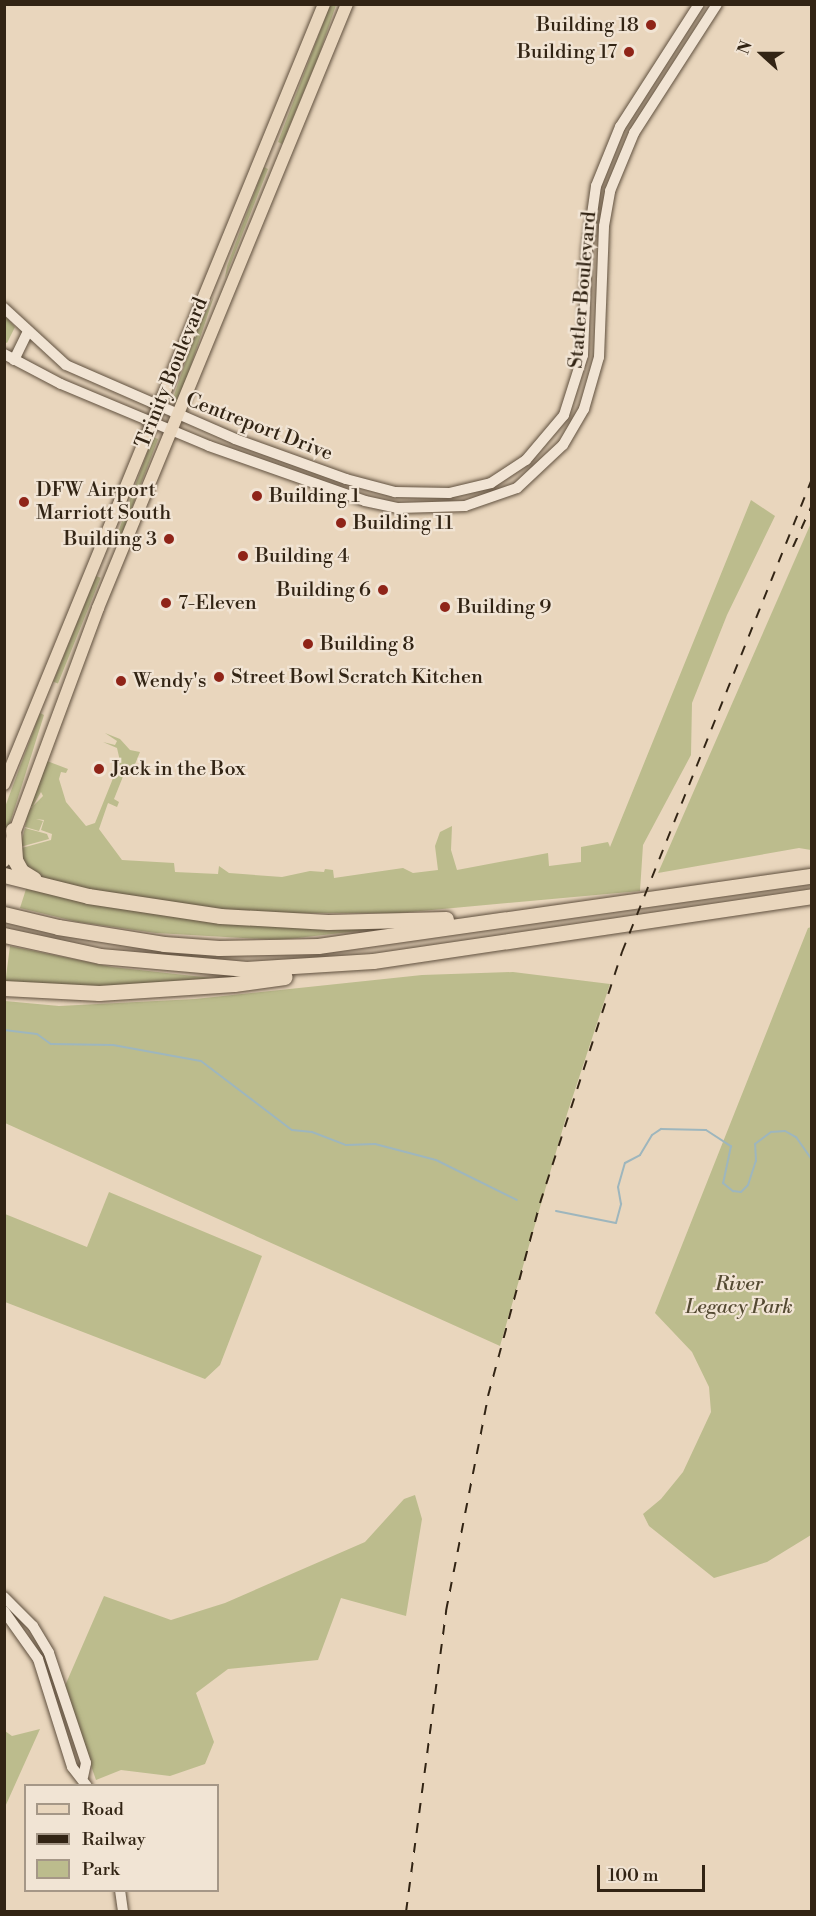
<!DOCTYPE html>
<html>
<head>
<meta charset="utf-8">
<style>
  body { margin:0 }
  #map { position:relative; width:816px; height:1916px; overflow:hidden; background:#e9d6bd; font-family:"Libre Bodoni",serif }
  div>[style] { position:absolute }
  .green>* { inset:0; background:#bcbc8d; transform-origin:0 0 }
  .water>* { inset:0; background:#9eb6bd }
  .stream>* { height:2px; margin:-1px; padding:0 1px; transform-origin:1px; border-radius:1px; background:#9eb6bd }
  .roads { filter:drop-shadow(0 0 2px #60503e) drop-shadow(0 0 2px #60503e) }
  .minor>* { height:10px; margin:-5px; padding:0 5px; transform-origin:5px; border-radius:5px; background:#f1e4d4 }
  .major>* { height:12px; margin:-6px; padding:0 6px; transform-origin:6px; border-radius:6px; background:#e9d6bd }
  .highway>* { height:15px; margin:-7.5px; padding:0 7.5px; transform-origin:7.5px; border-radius:7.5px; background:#e9d6bd }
  .rail>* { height:2px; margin-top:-1px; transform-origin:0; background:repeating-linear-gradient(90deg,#322414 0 10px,transparent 0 20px) }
  .dots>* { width:16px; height:16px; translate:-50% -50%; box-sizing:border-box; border:3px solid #f1e4d4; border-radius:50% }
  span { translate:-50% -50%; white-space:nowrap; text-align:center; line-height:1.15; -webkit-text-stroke:4.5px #f1e4d4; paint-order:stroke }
  .poi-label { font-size:20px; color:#322414 }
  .right { translate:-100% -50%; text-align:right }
  .left { translate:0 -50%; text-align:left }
  .street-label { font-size:20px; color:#322414 }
  .park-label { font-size:20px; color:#544a32; font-style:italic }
  .frame { position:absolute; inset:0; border:6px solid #322414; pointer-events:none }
  .legend { position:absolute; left:24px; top:1784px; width:195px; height:108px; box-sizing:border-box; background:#f1e4d4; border:2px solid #a59787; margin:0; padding:8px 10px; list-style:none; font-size:18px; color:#322414 }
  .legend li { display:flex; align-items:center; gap:12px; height:30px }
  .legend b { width:30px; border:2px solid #a59787 }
  .north { position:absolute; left:732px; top:24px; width:60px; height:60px; -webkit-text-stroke:4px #f1e4d4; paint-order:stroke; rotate:291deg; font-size:16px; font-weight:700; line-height:24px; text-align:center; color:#322414 }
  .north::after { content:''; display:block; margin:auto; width:21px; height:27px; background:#322414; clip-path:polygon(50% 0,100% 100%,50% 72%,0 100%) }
  .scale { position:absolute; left:597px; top:1865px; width:108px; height:27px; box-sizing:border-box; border:3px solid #322414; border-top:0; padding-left:8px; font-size:18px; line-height:21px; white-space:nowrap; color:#322414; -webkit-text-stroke:4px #f1e4d4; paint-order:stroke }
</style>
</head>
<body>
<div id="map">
  <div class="green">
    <div style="clip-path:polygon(330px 5px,336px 5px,319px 55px,282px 144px,278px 142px)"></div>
    <div style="clip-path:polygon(264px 167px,268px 169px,225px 278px,227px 266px)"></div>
    <div style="clip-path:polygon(214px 296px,188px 374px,176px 403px,172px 401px,197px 329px)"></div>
    <div style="clip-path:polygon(4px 315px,15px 327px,7px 343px,5px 342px)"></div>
    <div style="clip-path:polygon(153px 437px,158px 439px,117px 547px,113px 546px)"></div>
    <div style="clip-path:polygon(751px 500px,775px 516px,727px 615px,692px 703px,691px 755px,643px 845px,640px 891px,399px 913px,279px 913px,228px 911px,114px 894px,48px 882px,26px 868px,18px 849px,51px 840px,52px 834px,41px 830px,44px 820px,36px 819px,43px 821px,39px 831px,25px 827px,28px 811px,43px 796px,41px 792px,33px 806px,27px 808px,47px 761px,68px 769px,66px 773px,61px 772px,59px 779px,66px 802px,86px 826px,95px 823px,120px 761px,117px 748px,103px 742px,115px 745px,117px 741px,105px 733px,120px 739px,130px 750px,140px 752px,131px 774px,124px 774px,114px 799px,119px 802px,117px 807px,108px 803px,99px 829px,122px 860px,174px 863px,175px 872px,218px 874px,219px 866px,229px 873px,282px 877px,310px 871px,324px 872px,325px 869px,333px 870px,334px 878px,403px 868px,413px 873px,438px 870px,435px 846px,440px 832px,452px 826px,451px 850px,457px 870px,548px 853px,549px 866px,581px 862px,581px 847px,608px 842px,610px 847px)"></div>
    <div style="clip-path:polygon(811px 523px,811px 850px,799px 848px,658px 873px)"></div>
    <div style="left:96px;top:576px;width:5px;height:114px;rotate:22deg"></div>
    <div style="clip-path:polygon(40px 713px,44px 715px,5px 839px,5px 807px)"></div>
    <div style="clip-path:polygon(25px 828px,47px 834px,49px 839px,20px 847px)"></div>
    <div style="clip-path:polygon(26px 889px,84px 902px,375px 929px,280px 940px,156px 933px,78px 922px,20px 908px)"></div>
    <div style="clip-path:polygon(811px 927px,811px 1535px,767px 1562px,714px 1578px,649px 1526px,643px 1514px,661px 1499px,683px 1472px,711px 1412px,709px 1387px,692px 1352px,655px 1313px,808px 928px)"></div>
    <div style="clip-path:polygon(10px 946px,112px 967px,212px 978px,106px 990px,5px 984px)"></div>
    <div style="clip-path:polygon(513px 972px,610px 984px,567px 1114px,500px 1346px,5px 1123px,5px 1001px,59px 1006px,195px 999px,422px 975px)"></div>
    <div style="clip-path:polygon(109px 1192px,262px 1256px,220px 1365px,205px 1379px,5px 1302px,5px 1214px,87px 1247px)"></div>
    <div style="clip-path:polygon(415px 1495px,422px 1519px,406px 1616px,341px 1598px,318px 1660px,228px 1669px,196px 1693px,214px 1742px,205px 1764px,170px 1776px,121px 1770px,96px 1780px,64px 1688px,104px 1596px,171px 1620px,225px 1603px,365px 1542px,404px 1499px)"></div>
    <div style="clip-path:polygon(40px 1729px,5px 1807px,5px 1731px,12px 1736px)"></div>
  </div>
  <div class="water">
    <div style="clip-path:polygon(299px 585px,317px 591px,318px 596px,308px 599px,306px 595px,297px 593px)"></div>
  </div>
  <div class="stream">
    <div style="left:4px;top:1030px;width:33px;rotate:7deg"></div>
    <div style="left:37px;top:1034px;width:17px;rotate:36deg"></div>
    <div style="left:51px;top:1044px;width:62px;rotate:0.9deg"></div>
    <div style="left:113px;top:1045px;width:89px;rotate:10.3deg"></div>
    <div style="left:201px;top:1061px;width:114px;rotate:37.2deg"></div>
    <div style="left:292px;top:1130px;width:20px;rotate:6deg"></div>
    <div style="left:312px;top:1132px;width:36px;rotate:21deg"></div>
    <div style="left:346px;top:1145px;width:29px;rotate:-2deg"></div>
    <div style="left:375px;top:1144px;width:63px;rotate:14.7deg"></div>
    <div style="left:436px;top:1160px;width:90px;rotate:26.3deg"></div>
    <div style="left:556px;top:1211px;width:61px;rotate:11.3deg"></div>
    <div style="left:616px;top:1223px;width:20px;rotate:-75deg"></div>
    <div style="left:621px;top:1204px;width:17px;rotate:-100deg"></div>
    <div style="left:618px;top:1187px;width:25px;rotate:-74deg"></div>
    <div style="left:625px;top:1163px;width:17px;rotate:-28deg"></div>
    <div style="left:640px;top:1155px;width:23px;rotate:-59deg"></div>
    <div style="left:652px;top:1135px;width:11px;rotate:-34deg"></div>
    <div style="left:661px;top:1129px;width:45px;rotate:1.3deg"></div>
    <div style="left:706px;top:1130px;width:30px;rotate:33deg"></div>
    <div style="left:731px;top:1146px;width:38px;rotate:102deg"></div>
    <div style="left:723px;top:1183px;width:13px;rotate:39deg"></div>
    <div style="left:733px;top:1191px;width:8px;rotate:7deg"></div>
    <div style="left:741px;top:1192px;width:10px;rotate:-45deg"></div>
    <div style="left:748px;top:1185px;width:25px;rotate:-72deg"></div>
    <div style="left:756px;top:1161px;width:17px;rotate:-93deg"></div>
    <div style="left:755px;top:1144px;width:20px;rotate:-37deg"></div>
    <div style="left:771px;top:1132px;width:14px;rotate:-4deg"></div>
    <div style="left:785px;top:1131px;width:13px;rotate:29deg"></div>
    <div style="left:796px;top:1137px;width:28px;rotate:55deg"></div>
  </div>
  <div class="roads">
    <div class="minor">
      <div style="left:4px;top:308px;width:84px;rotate:42.6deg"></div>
      <div style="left:66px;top:365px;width:184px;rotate:23.6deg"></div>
      <div style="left:235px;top:439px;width:118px;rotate:19.8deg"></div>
      <div style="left:346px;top:479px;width:51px;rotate:14.9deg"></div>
      <div style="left:395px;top:492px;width:54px;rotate:1.1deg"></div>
      <div style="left:449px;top:493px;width:43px;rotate:-13.4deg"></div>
      <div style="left:491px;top:483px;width:42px;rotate:-33.3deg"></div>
      <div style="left:526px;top:460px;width:59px;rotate:-49.8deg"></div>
      <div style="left:564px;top:415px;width:63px;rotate:-72.4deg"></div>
      <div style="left:583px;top:355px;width:105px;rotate:-87.8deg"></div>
      <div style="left:587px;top:250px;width:65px;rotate:-82deg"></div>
      <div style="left:596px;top:186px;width:64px;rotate:-67.9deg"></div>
      <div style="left:620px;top:127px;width:146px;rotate:-57.3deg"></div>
      <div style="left:4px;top:354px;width:64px;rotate:27.8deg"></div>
      <div style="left:61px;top:384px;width:160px;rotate:22.7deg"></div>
      <div style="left:209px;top:446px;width:165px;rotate:19.4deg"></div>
      <div style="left:365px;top:501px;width:35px;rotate:12deg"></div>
      <div style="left:399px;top:508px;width:66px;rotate:-1.7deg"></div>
      <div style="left:465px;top:506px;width:55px;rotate:-19.1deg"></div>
      <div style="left:517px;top:488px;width:63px;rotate:-43.1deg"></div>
      <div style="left:563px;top:445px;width:42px;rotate:-59.7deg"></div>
      <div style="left:584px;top:409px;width:54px;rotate:-73.9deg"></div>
      <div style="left:599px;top:357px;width:131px;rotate:-87.8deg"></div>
      <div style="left:604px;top:226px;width:36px;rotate:-80deg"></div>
      <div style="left:610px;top:191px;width:63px;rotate:-67.5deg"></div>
      <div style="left:634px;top:133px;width:153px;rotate:-57.2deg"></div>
      <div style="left:14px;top:360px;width:32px;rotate:-64deg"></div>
      <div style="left:4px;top:1597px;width:41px;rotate:45deg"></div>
      <div style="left:33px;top:1626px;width:31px;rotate:59deg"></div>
      <div style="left:49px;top:1653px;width:116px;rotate:71.4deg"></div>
      <div style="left:86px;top:1763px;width:14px;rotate:102deg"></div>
      <div style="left:4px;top:1611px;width:59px;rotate:54.7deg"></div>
      <div style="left:38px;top:1659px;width:113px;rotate:72.5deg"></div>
      <div style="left:72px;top:1767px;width:24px;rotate:52deg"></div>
      <div style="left:120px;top:1890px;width:22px;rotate:82deg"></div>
    </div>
    <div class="major">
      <div style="left:4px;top:784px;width:843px;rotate:-67.69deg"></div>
      <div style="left:4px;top:861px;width:270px;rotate:-69.6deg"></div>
      <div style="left:98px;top:608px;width:653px;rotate:-67.6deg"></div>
    </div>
    <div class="highway">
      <div style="left:13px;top:830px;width:30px;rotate:86deg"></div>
      <div style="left:15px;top:860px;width:13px;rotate:61deg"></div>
      <div style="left:21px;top:871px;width:15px;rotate:32deg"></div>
      <div style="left:4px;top:875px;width:87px;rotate:14deg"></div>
      <div style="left:88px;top:896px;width:134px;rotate:8.6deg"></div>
      <div style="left:220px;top:916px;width:108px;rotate:3.2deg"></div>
      <div style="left:328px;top:922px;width:118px;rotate:-1.5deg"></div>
      <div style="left:4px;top:914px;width:56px;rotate:13.5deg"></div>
      <div style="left:58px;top:927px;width:107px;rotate:9.1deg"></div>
      <div style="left:164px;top:944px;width:55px;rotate:4.2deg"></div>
      <div style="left:219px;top:948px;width:99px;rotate:-1.2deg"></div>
      <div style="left:318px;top:946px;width:499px;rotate:-8.1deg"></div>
      <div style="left:4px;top:935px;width:98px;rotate:12.3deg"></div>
      <div style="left:100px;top:956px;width:147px;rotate:5.1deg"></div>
      <div style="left:246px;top:969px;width:127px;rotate:-3.6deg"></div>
      <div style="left:373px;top:961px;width:444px;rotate:-8.4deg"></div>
      <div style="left:4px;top:988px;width:95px;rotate:3deg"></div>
      <div style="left:99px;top:993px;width:135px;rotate:-3.8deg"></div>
      <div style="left:234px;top:984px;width:51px;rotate:-7.8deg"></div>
    </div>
  </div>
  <div class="rail">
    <div style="left:793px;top:547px;width:46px;rotate:-65.7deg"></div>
    <div style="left:406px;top:1912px;width:304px;rotate:-82.4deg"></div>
    <div style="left:446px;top:1611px;width:219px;rotate:-78.9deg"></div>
    <div style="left:488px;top:1396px;width:200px;rotate:-74.9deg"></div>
    <div style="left:540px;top:1203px;width:264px;rotate:-71.9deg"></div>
    <div style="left:622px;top:952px;width:510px;rotate:-68.12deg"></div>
  </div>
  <div class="dots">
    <div style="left:651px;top:25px;background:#8f2418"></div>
    <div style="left:629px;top:52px;background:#8f2418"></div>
    <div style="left:257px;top:496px;background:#8f2418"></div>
    <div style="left:24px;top:502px;background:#8f2418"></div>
    <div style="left:341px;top:523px;background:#8f2418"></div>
    <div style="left:169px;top:539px;background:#8f2418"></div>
    <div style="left:243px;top:556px;background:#8f2418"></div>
    <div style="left:383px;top:590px;background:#8f2418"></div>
    <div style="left:166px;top:603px;background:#8f2418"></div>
    <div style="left:445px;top:607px;background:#8f2418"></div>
    <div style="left:308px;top:644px;background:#8f2418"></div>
    <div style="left:219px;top:677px;background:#8f2418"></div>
    <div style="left:121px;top:681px;background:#8f2418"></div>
    <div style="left:99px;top:769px;background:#8f2418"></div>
  </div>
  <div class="poi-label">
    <span class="right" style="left:639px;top:25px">Building 18</span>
    <span class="right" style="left:617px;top:52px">Building 17</span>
    <span class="left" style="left:36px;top:502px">DFW Airport<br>Marriott South</span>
    <span class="left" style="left:269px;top:496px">Building 1</span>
    <span class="left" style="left:353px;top:523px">Building 11</span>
    <span class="right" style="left:157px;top:539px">Building 3</span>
    <span class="left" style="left:255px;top:556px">Building 4</span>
    <span class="right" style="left:371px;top:590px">Building 6</span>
    <span class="left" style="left:178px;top:603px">7-Eleven</span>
    <span class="left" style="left:457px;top:607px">Building 9</span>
    <span class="left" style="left:320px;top:644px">Building 8</span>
    <span class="left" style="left:231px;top:677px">Street Bowl Scratch Kitchen</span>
    <span class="left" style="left:133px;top:681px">Wendy's</span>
    <span class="left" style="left:111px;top:769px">Jack in the Box</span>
  </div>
  <div class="street-label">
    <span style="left:583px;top:290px;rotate:-85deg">Statler Boulevard</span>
    <span style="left:172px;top:373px;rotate:-68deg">Trinity Boulevard</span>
    <span style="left:259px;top:427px;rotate:21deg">Centreport Drive</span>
  </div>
  <div class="park-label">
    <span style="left:739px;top:1296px">River<br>Legacy Park</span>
  </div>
  <div class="frame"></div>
  <ul class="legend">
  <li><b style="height:8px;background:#e9d6bd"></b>Road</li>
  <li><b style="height:8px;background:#322414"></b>Railway</li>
  <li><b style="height:16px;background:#bcbc8d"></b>Park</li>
  </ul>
  <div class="north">N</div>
  <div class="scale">100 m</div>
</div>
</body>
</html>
